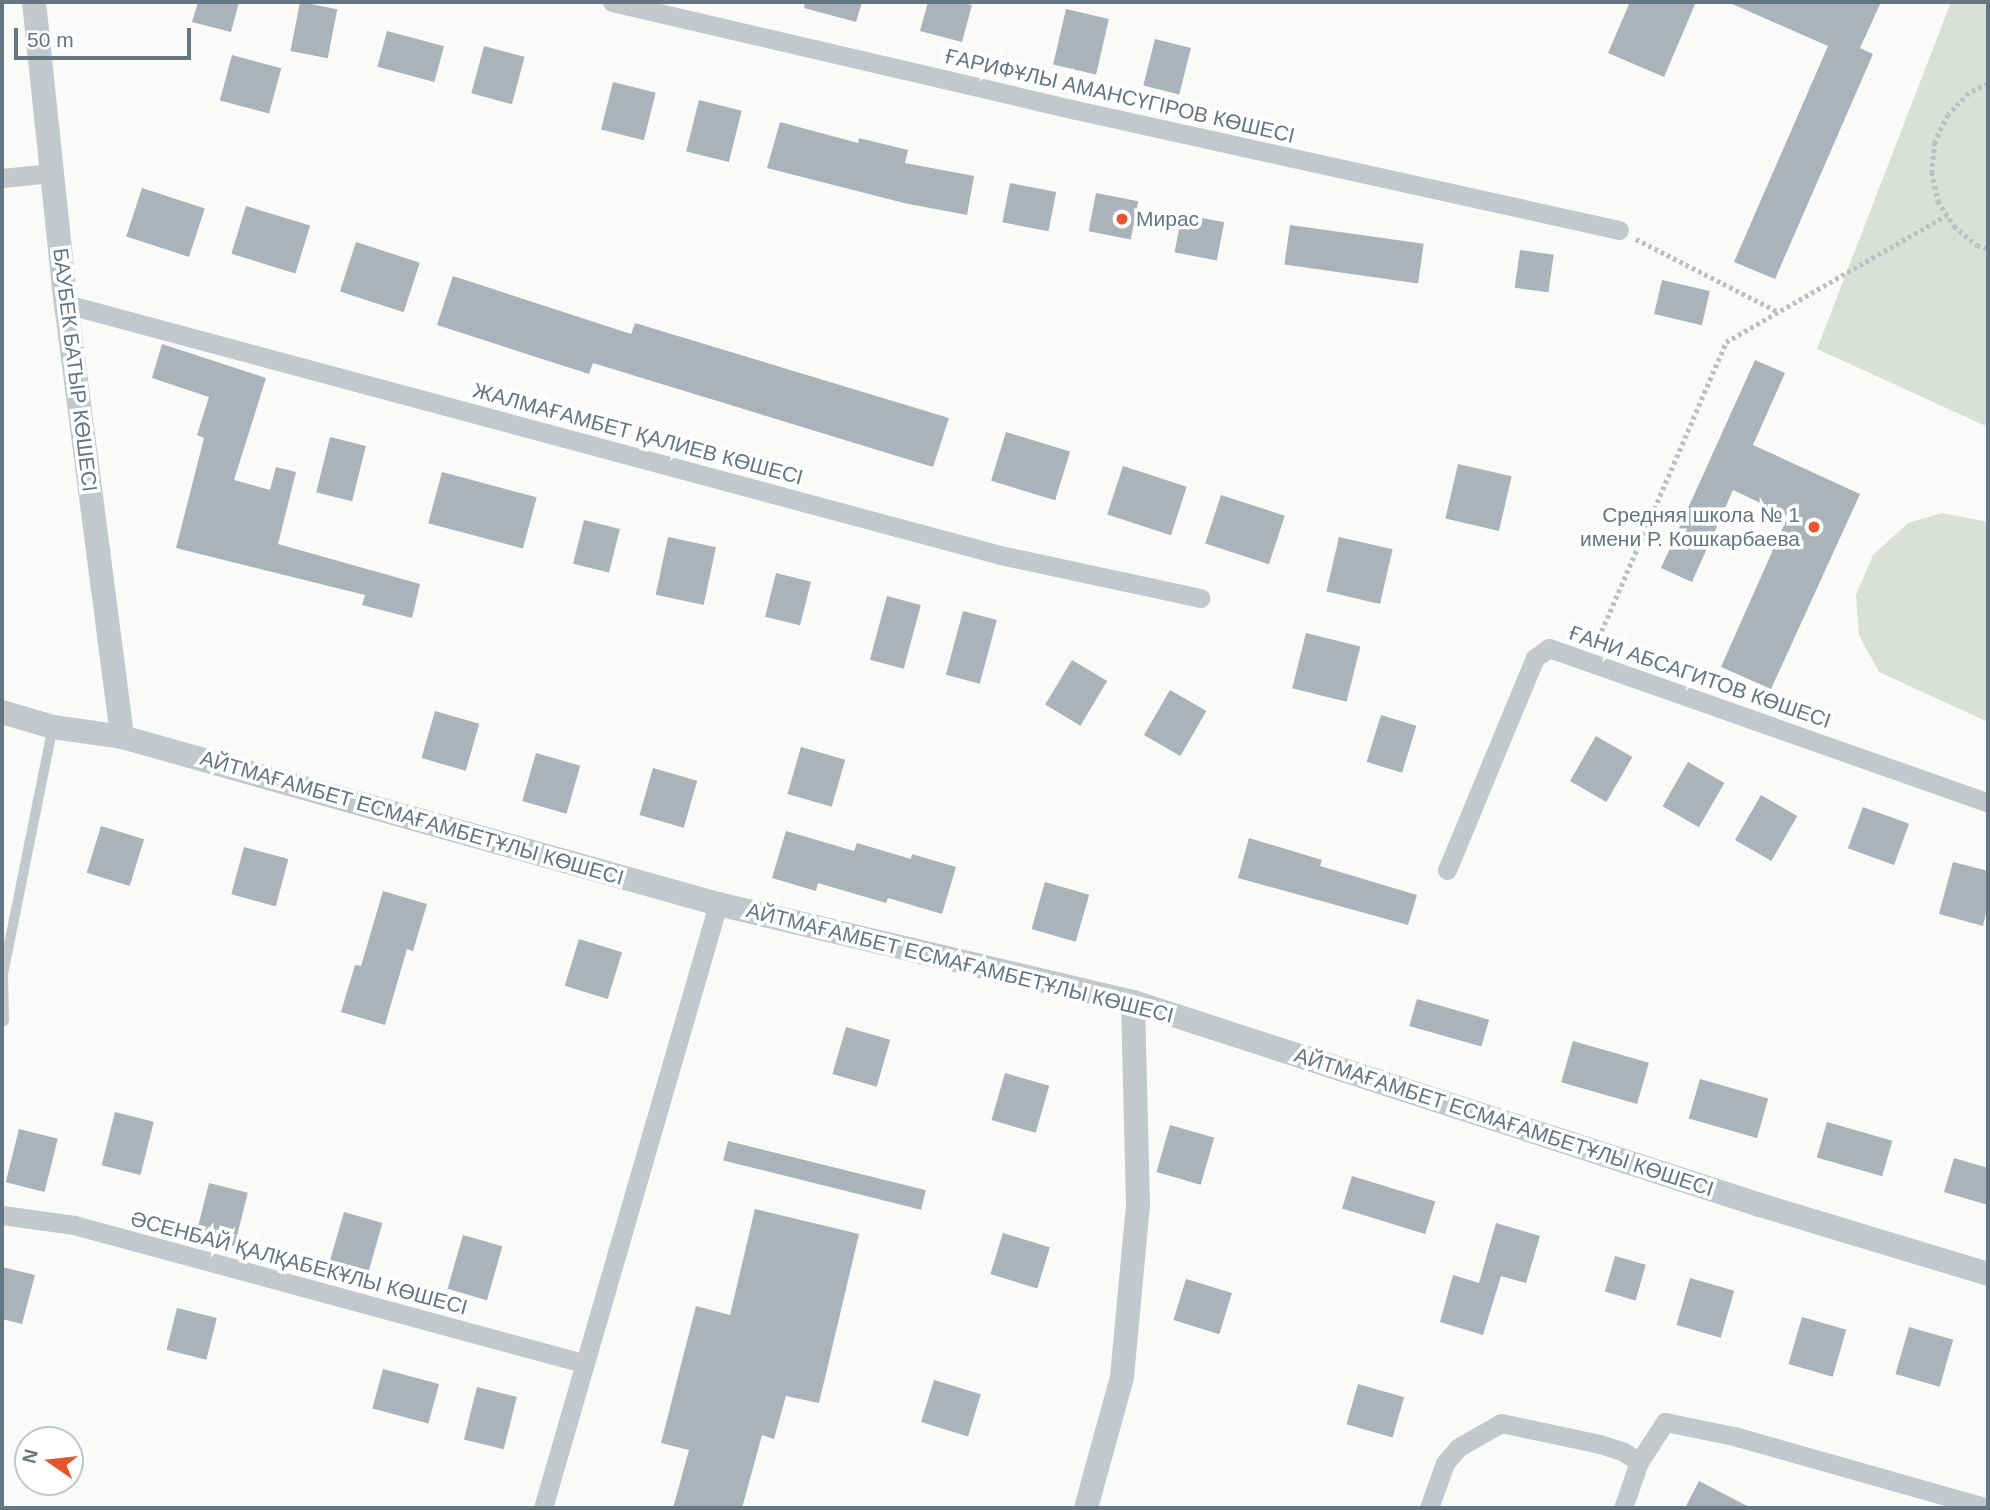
<!DOCTYPE html>
<html>
<head>
<meta charset="utf-8">
<style>
  body { margin:0 }
  #map { position:relative; width:1990px; height:1510px; overflow:hidden; background:#fafaf8; font-family:Arial,sans-serif }
  div>[style] { position:absolute }
  .green>* { inset:0; background:#dadfd7 }
  .building>* { inset:0; background:#aab3b9; transform-origin:0 0 }
  .path>* { height:4.5px; margin-top:-2.25px; transform-origin:0; background:repeating-linear-gradient(90deg,#bbbfc2 0 3.5px,transparent 0 7px) }
  .service>* { height:10px; margin:-5px; padding:0 5px; transform-origin:5px; border-radius:5px; background:#c3c8cc }
  .minor>* { height:19px; margin:-9.5px; padding:0 9.5px; transform-origin:9.5px; border-radius:9.5px; background:#c3c8cc }
  .tertiary>* { height:24px; margin:-12px; padding:0 12px; transform-origin:12px; border-radius:12px; background:#c3c8cc }
  .dots>* { width:19px; height:19px; translate:-50% -50%; box-sizing:border-box; border:4px solid #fff; border-radius:50% }
  span { translate:-50% -50%; white-space:nowrap; text-align:center; line-height:1.15; -webkit-text-stroke:7px #fff; paint-order:stroke }
  .street-label { font-size:21px; color:#657683 }
  .poi-label { font-size:21px; color:#657683 }
  .left { translate:0 -50%; text-align:left }
  .right { translate:-100% -50%; text-align:right }
  .frame { position:absolute; inset:0; border:4px solid #657683; pointer-events:none }
  .north { position:absolute; left:14px; top:1426px; width:70px; height:70px; box-sizing:border-box; background:#fff; border:2px solid #c1c8cd; border-radius:50%; rotate:284deg; font-size:19px; font-weight:700; line-height:28px; text-align:center; color:#657683 }
  .north::after { content:''; display:block; margin:auto; width:24px; height:32px; background:#e4572e; clip-path:polygon(50% 0,100% 100%,50% 72%,0 100%) }
  .scale { position:absolute; left:14px; top:28px; width:177px; height:32px; box-sizing:border-box; border:4px solid #657683; border-top:0; padding-left:9px; font-size:21px; line-height:24px; white-space:nowrap; color:#657683; -webkit-text-stroke:5px #fff; paint-order:stroke }
</style>
</head>
<body>
<div id="map">
  <div class="green">
    <div style="clip-path:polygon(1951px 2px,1988px 2px,1988px 427px,1817px 349px)"></div>
    <div style="clip-path:polygon(1942px 513px,1988px 522px,1988px 722px,1879px 672px,1859px 635px,1856px 595px,1873px 555px,1908px 523px)"></div>
  </div>
  <div class="building">
    <div style="clip-path:polygon(198px 2px,239px 2px,231px 32px,192px 22px)"></div>
    <div style="left:300px;top:2px;width:38px;height:50px;rotate:11deg"></div>
    <div style="clip-path:polygon(805px 2px,862px 2px,856px 22px,804px 8px)"></div>
    <div style="clip-path:polygon(928px 2px,958px 2px,972px 5px,962px 42px,920px 31px)"></div>
    <div style="clip-path:polygon(1630px 2px,1696px 2px,1664px 77px,1608px 53px)"></div>
    <div style="clip-path:polygon(1728px 2px,1881px 2px,1860px 48px,1873px 54px,1775px 279px,1734px 262px,1828px 46px)"></div>
    <div style="left:1066px;top:9px;width:44px;height:57px;rotate:13deg"></div>
    <div style="left:387px;top:31px;width:59px;height:37px;rotate:15deg"></div>
    <div style="left:1155px;top:39px;width:37px;height:48px;rotate:14deg"></div>
    <div style="left:484px;top:46px;width:42px;height:49px;rotate:15deg"></div>
    <div style="left:232px;top:55px;width:51px;height:47px;rotate:15deg"></div>
    <div style="left:613px;top:82px;width:44px;height:49px;rotate:14deg"></div>
    <div style="left:699px;top:100px;width:44px;height:53px;rotate:14deg"></div>
    <div style="clip-path:polygon(780px 122px,858px 143px,859px 138px,908px 150px,905px 163px,974px 176px,967px 215px,904px 203px,767px 168px)"></div>
    <div style="left:1010px;top:183px;width:47px;height:40px;rotate:11deg"></div>
    <div style="left:142px;top:188px;width:66px;height:51px;rotate:18deg"></div>
    <div style="left:1096px;top:193px;width:43px;height:39px;rotate:11deg"></div>
    <div style="left:246px;top:206px;width:67px;height:50px;rotate:17deg"></div>
    <div style="left:1182px;top:214px;width:43px;height:39px;rotate:11deg"></div>
    <div style="left:1290px;top:225px;width:135px;height:40px;rotate:8deg"></div>
    <div style="left:356px;top:242px;width:67px;height:52px;rotate:18deg"></div>
    <div style="left:1520px;top:250px;width:34px;height:38px;rotate:8deg"></div>
    <div style="clip-path:polygon(453px 276px,631px 334px,635px 323px,949px 418px,933px 467px,593px 363px,589px 374px,437px 325px)"></div>
    <div style="left:1662px;top:280px;width:49px;height:35px;rotate:13deg"></div>
    <div style="clip-path:polygon(162px 344px,266px 378px,234px 480px,270px 490px,276px 467px,296px 472px,278px 544px,420px 584px,412px 618px,362px 605px,365px 595px,176px 548px,204px 438px,197px 435px,209px 397px,152px 378px)"></div>
    <div style="clip-path:polygon(1755px 360px,1785px 373px,1753px 445px,1860px 494px,1771px 689px,1721px 667px,1788px 516px,1733px 490px,1692px 582px,1661px 568px)"></div>
    <div style="left:1006px;top:432px;width:67px;height:51px;rotate:17deg"></div>
    <div style="left:330px;top:437px;width:37px;height:57px;rotate:14deg"></div>
    <div style="left:1458px;top:464px;width:55px;height:56px;rotate:13deg"></div>
    <div style="left:1123px;top:466px;width:67px;height:51px;rotate:18deg"></div>
    <div style="left:442px;top:472px;width:98px;height:53px;rotate:15deg"></div>
    <div style="left:1221px;top:495px;width:67px;height:51px;rotate:18deg"></div>
    <div style="left:584px;top:520px;width:37px;height:45px;rotate:14deg"></div>
    <div style="left:668px;top:537px;width:49px;height:59px;rotate:12deg"></div>
    <div style="left:1339px;top:537px;width:55px;height:56px;rotate:13deg"></div>
    <div style="left:776px;top:573px;width:36px;height:45px;rotate:14deg"></div>
    <div style="left:887px;top:596px;width:35px;height:66px;rotate:15deg"></div>
    <div style="left:963px;top:611px;width:35px;height:66px;rotate:15deg"></div>
    <div style="left:1306px;top:633px;width:56px;height:57px;rotate:14deg"></div>
    <div style="left:1072px;top:660px;width:41px;height:52px;rotate:31deg"></div>
    <div style="left:1170px;top:690px;width:42px;height:52px;rotate:30deg"></div>
    <div style="left:435px;top:711px;width:46px;height:49px;rotate:16deg"></div>
    <div style="left:1381px;top:715px;width:37px;height:49px;rotate:17deg"></div>
    <div style="left:1596px;top:736px;width:42px;height:52px;rotate:30deg"></div>
    <div style="left:801px;top:747px;width:46px;height:49px;rotate:16deg"></div>
    <div style="left:536px;top:753px;width:46px;height:50px;rotate:16deg"></div>
    <div style="left:1688px;top:762px;width:42px;height:51px;rotate:30deg"></div>
    <div style="left:653px;top:768px;width:46px;height:49px;rotate:16deg"></div>
    <div style="left:1761px;top:795px;width:42px;height:52px;rotate:30deg"></div>
    <div style="left:1863px;top:807px;width:49px;height:44px;rotate:20deg"></div>
    <div style="left:101px;top:826px;width:45px;height:49px;rotate:17deg"></div>
    <div style="clip-path:polygon(786px 831px,854px 851px,857px 843px,911px 859px,912px 854px,956px 867px,942px 914px,888px 898px,886px 903px,818px 883px,816px 891px,772px 878px)"></div>
    <div style="clip-path:polygon(1249px 838px,1322px 860px,1320px 866px,1417px 895px,1408px 925px,1238px 878px)"></div>
    <div style="left:244px;top:847px;width:46px;height:49px;rotate:15deg"></div>
    <div style="clip-path:polygon(1953px 862px,1988px 871px,1988px 905px,1983px 926px,1939px 914px)"></div>
    <div style="left:1045px;top:882px;width:46px;height:49px;rotate:16deg"></div>
    <div style="clip-path:polygon(383px 891px,427px 904px,413px 951px,407px 949px,385px 1025px,341px 1012px,355px 965px,361px 966px)"></div>
    <div style="left:579px;top:939px;width:45px;height:49px;rotate:17deg"></div>
    <div style="left:1417px;top:999px;width:75px;height:28px;rotate:16deg"></div>
    <div style="left:846px;top:1027px;width:46px;height:49px;rotate:16deg"></div>
    <div style="left:1573px;top:1041px;width:79px;height:43px;rotate:16deg"></div>
    <div style="left:1005px;top:1073px;width:46px;height:49px;rotate:16deg"></div>
    <div style="left:1700px;top:1079px;width:71px;height:41px;rotate:16deg"></div>
    <div style="left:115px;top:1112px;width:40px;height:55px;rotate:14deg"></div>
    <div style="left:1827px;top:1122px;width:68px;height:37px;rotate:16deg"></div>
    <div style="left:1170px;top:1125px;width:46px;height:49px;rotate:16deg"></div>
    <div style="left:19px;top:1129px;width:40px;height:55px;rotate:14deg"></div>
    <div style="left:728px;top:1141px;width:204px;height:20px;rotate:14deg"></div>
    <div style="clip-path:polygon(1954px 1158px,1988px 1168px,1988px 1205px,1944px 1192px)"></div>
    <div style="left:1352px;top:1176px;width:87px;height:34px;rotate:17deg"></div>
    <div style="left:209px;top:1183px;width:40px;height:55px;rotate:14deg"></div>
    <div style="clip-path:polygon(755px 1209px,859px 1234px,819px 1403px,786px 1396px,774px 1439px,762px 1435px,742px 1508px,673px 1508px,689px 1450px,661px 1443px,696px 1306px,730px 1315px)"></div>
    <div style="left:344px;top:1212px;width:40px;height:56px;rotate:16deg"></div>
    <div style="clip-path:polygon(1496px 1223px,1540px 1236px,1526px 1283px,1501px 1276px,1483px 1335px,1440px 1322px,1453px 1275px,1479px 1283px)"></div>
    <div style="left:1003px;top:1233px;width:49px;height:43px;rotate:17deg"></div>
    <div style="left:463px;top:1235px;width:41px;height:56px;rotate:16deg"></div>
    <div style="left:1615px;top:1256px;width:32px;height:37px;rotate:16deg"></div>
    <div style="clip-path:polygon(2px 1267px,35px 1275px,22px 1324px,2px 1319px)"></div>
    <div style="left:1690px;top:1278px;width:46px;height:49px;rotate:16deg"></div>
    <div style="left:1186px;top:1279px;width:48px;height:43px;rotate:17deg"></div>
    <div style="left:177px;top:1308px;width:41px;height:43px;rotate:14deg"></div>
    <div style="left:1802px;top:1317px;width:46px;height:49px;rotate:16deg"></div>
    <div style="left:1909px;top:1327px;width:46px;height:49px;rotate:16deg"></div>
    <div style="left:383px;top:1369px;width:58px;height:41px;rotate:15deg"></div>
    <div style="left:934px;top:1380px;width:49px;height:44px;rotate:17deg"></div>
    <div style="left:1358px;top:1384px;width:48px;height:42px;rotate:16deg"></div>
    <div style="left:477px;top:1387px;width:41px;height:54px;rotate:14deg"></div>
    <div style="clip-path:polygon(1699px 1481px,1751px 1508px,1685px 1508px)"></div>
  </div>
  <div class="path">
    <div style="left:1988px;top:84px;width:21px;rotate:155deg"></div>
    <div style="left:1969px;top:93px;width:30px;rotate:134deg"></div>
    <div style="left:1948px;top:115px;width:30px;rotate:116deg"></div>
    <div style="left:1935px;top:142px;width:30px;rotate:96deg"></div>
    <div style="left:1932px;top:172px;width:30px;rotate:78deg"></div>
    <div style="left:1938px;top:201px;width:30px;rotate:57deg"></div>
    <div style="left:1954px;top:226px;width:30px;rotate:40deg"></div>
    <div style="left:1977px;top:245px;width:12px;rotate:20deg"></div>
    <div style="left:1636px;top:239px;width:158px;rotate:27.1deg"></div>
    <div style="left:1596px;top:644px;width:329px;rotate:-66.7deg"></div>
    <div style="left:1726px;top:342px;width:255px;rotate:-29.9deg"></div>
  </div>
  <div class="service">
    <div style="left:4px;top:1021px;width:47px;rotate:-91.2deg"></div>
    <div style="left:3px;top:974px;width:252px;rotate:-78.6deg"></div>
  </div>
  <div class="minor">
    <div style="left:612px;top:2px;width:476px;rotate:13.1deg"></div>
    <div style="left:1076px;top:110px;width:556px;rotate:12.46deg"></div>
    <div style="left:2px;top:178px;width:49px;rotate:-5.8deg"></div>
    <div style="left:66px;top:304px;width:967px;rotate:15.04deg"></div>
    <div style="left:1000px;top:555px;width:205px;rotate:12.1deg"></div>
    <div style="left:1447px;top:870px;width:230px;rotate:-67.5deg"></div>
    <div style="left:1535px;top:658px;width:17px;rotate:-36deg"></div>
    <div style="left:1549px;top:648px;width:466px;rotate:19.4deg"></div>
    <div style="left:2px;top:1215px;width:73px;rotate:7.9deg"></div>
    <div style="left:74px;top:1225px;width:527px;rotate:15.17deg"></div>
    <div style="left:543px;top:1508px;width:629px;rotate:-73.84deg"></div>
    <div style="left:1429px;top:1508px;width:48px;rotate:-70.4deg"></div>
    <div style="left:1445px;top:1463px;width:21px;rotate:-49deg"></div>
    <div style="left:1459px;top:1447px;width:48px;rotate:-29.7deg"></div>
    <div style="left:1501px;top:1423px;width:101px;rotate:12deg"></div>
    <div style="left:1600px;top:1444px;width:25px;rotate:18deg"></div>
    <div style="left:1624px;top:1452px;width:18px;rotate:34deg"></div>
    <div style="left:1623px;top:1508px;width:49px;rotate:-70.8deg"></div>
    <div style="left:1639px;top:1462px;width:48px;rotate:-57deg"></div>
    <div style="left:1665px;top:1422px;width:70px;rotate:11.5deg"></div>
    <div style="left:1734px;top:1436px;width:264px;rotate:15.8deg"></div>
  </div>
  <div class="tertiary">
    <div style="left:34px;top:2px;width:304px;rotate:84deg"></div>
    <div style="left:66px;top:304px;width:437px;rotate:82.6deg"></div>
    <div style="left:2px;top:712px;width:53px;rotate:16.4deg"></div>
    <div style="left:53px;top:727px;width:70px;rotate:8.2deg"></div>
    <div style="left:122px;top:737px;width:619px;rotate:15.65deg"></div>
    <div style="left:718px;top:904px;width:426px;rotate:13.3deg"></div>
    <div style="left:1133px;top:1002px;width:659px;rotate:17.94deg"></div>
    <div style="left:1760px;top:1205px;width:238px;rotate:16.8deg"></div>
    <div style="left:1086px;top:1508px;width:136px;rotate:-74.6deg"></div>
    <div style="left:1122px;top:1377px;width:173px;rotate:-84.7deg"></div>
    <div style="left:1138px;top:1205px;width:203px;rotate:-91.4deg"></div>
  </div>
  <div class="dots">
    <div style="left:1122px;top:219px;background:#e4572e"></div>
    <div style="left:1814px;top:527px;background:#e4572e"></div>
  </div>
  <div class="street-label">
    <span style="left:1120px;top:96px;rotate:13deg">ҒАРИФҰЛЫ АМАНСҮГІРОВ КӨШЕСІ</span>
    <span style="left:75px;top:370px;rotate:83deg">БАУБЕК БАТЫР КӨШЕСІ</span>
    <span style="left:638px;top:434px;rotate:15deg">ЖАЛМАҒАМБЕТ ҚАЛИЕВ КӨШЕСІ</span>
    <span style="left:1700px;top:677px;rotate:19deg">ҒАНИ АБСАГИТОВ КӨШЕСІ</span>
    <span style="left:412px;top:818px;rotate:16deg">АЙТМАҒАМБЕТ ЕСМАҒАМБЕТҰЛЫ КӨШЕСІ</span>
    <span style="left:960px;top:963px;rotate:14deg">АЙТМАҒАМБЕТ ЕСМАҒАМБЕТҰЛЫ КӨШЕСІ</span>
    <span style="left:1504px;top:1122px;rotate:18deg">АЙТМАҒАМБЕТ ЕСМАҒАМБЕТҰЛЫ КӨШЕСІ</span>
    <span style="left:299px;top:1263px;rotate:15deg">ӘСЕНБАЙ ҚАЛҚАБЕКҰЛЫ КӨШЕСІ</span>
  </div>
  <div class="poi-label">
    <span class="left" style="left:1136px;top:219px">Мирас</span>
    <span class="right" style="left:1800px;top:527px">Средняя школа № 1<br>имени Р. Кошкарбаева</span>
  </div>
  <div class="frame"></div>
  <div class="north">N</div>
  <div class="scale">50 m</div>
</div>
</body>
</html>
